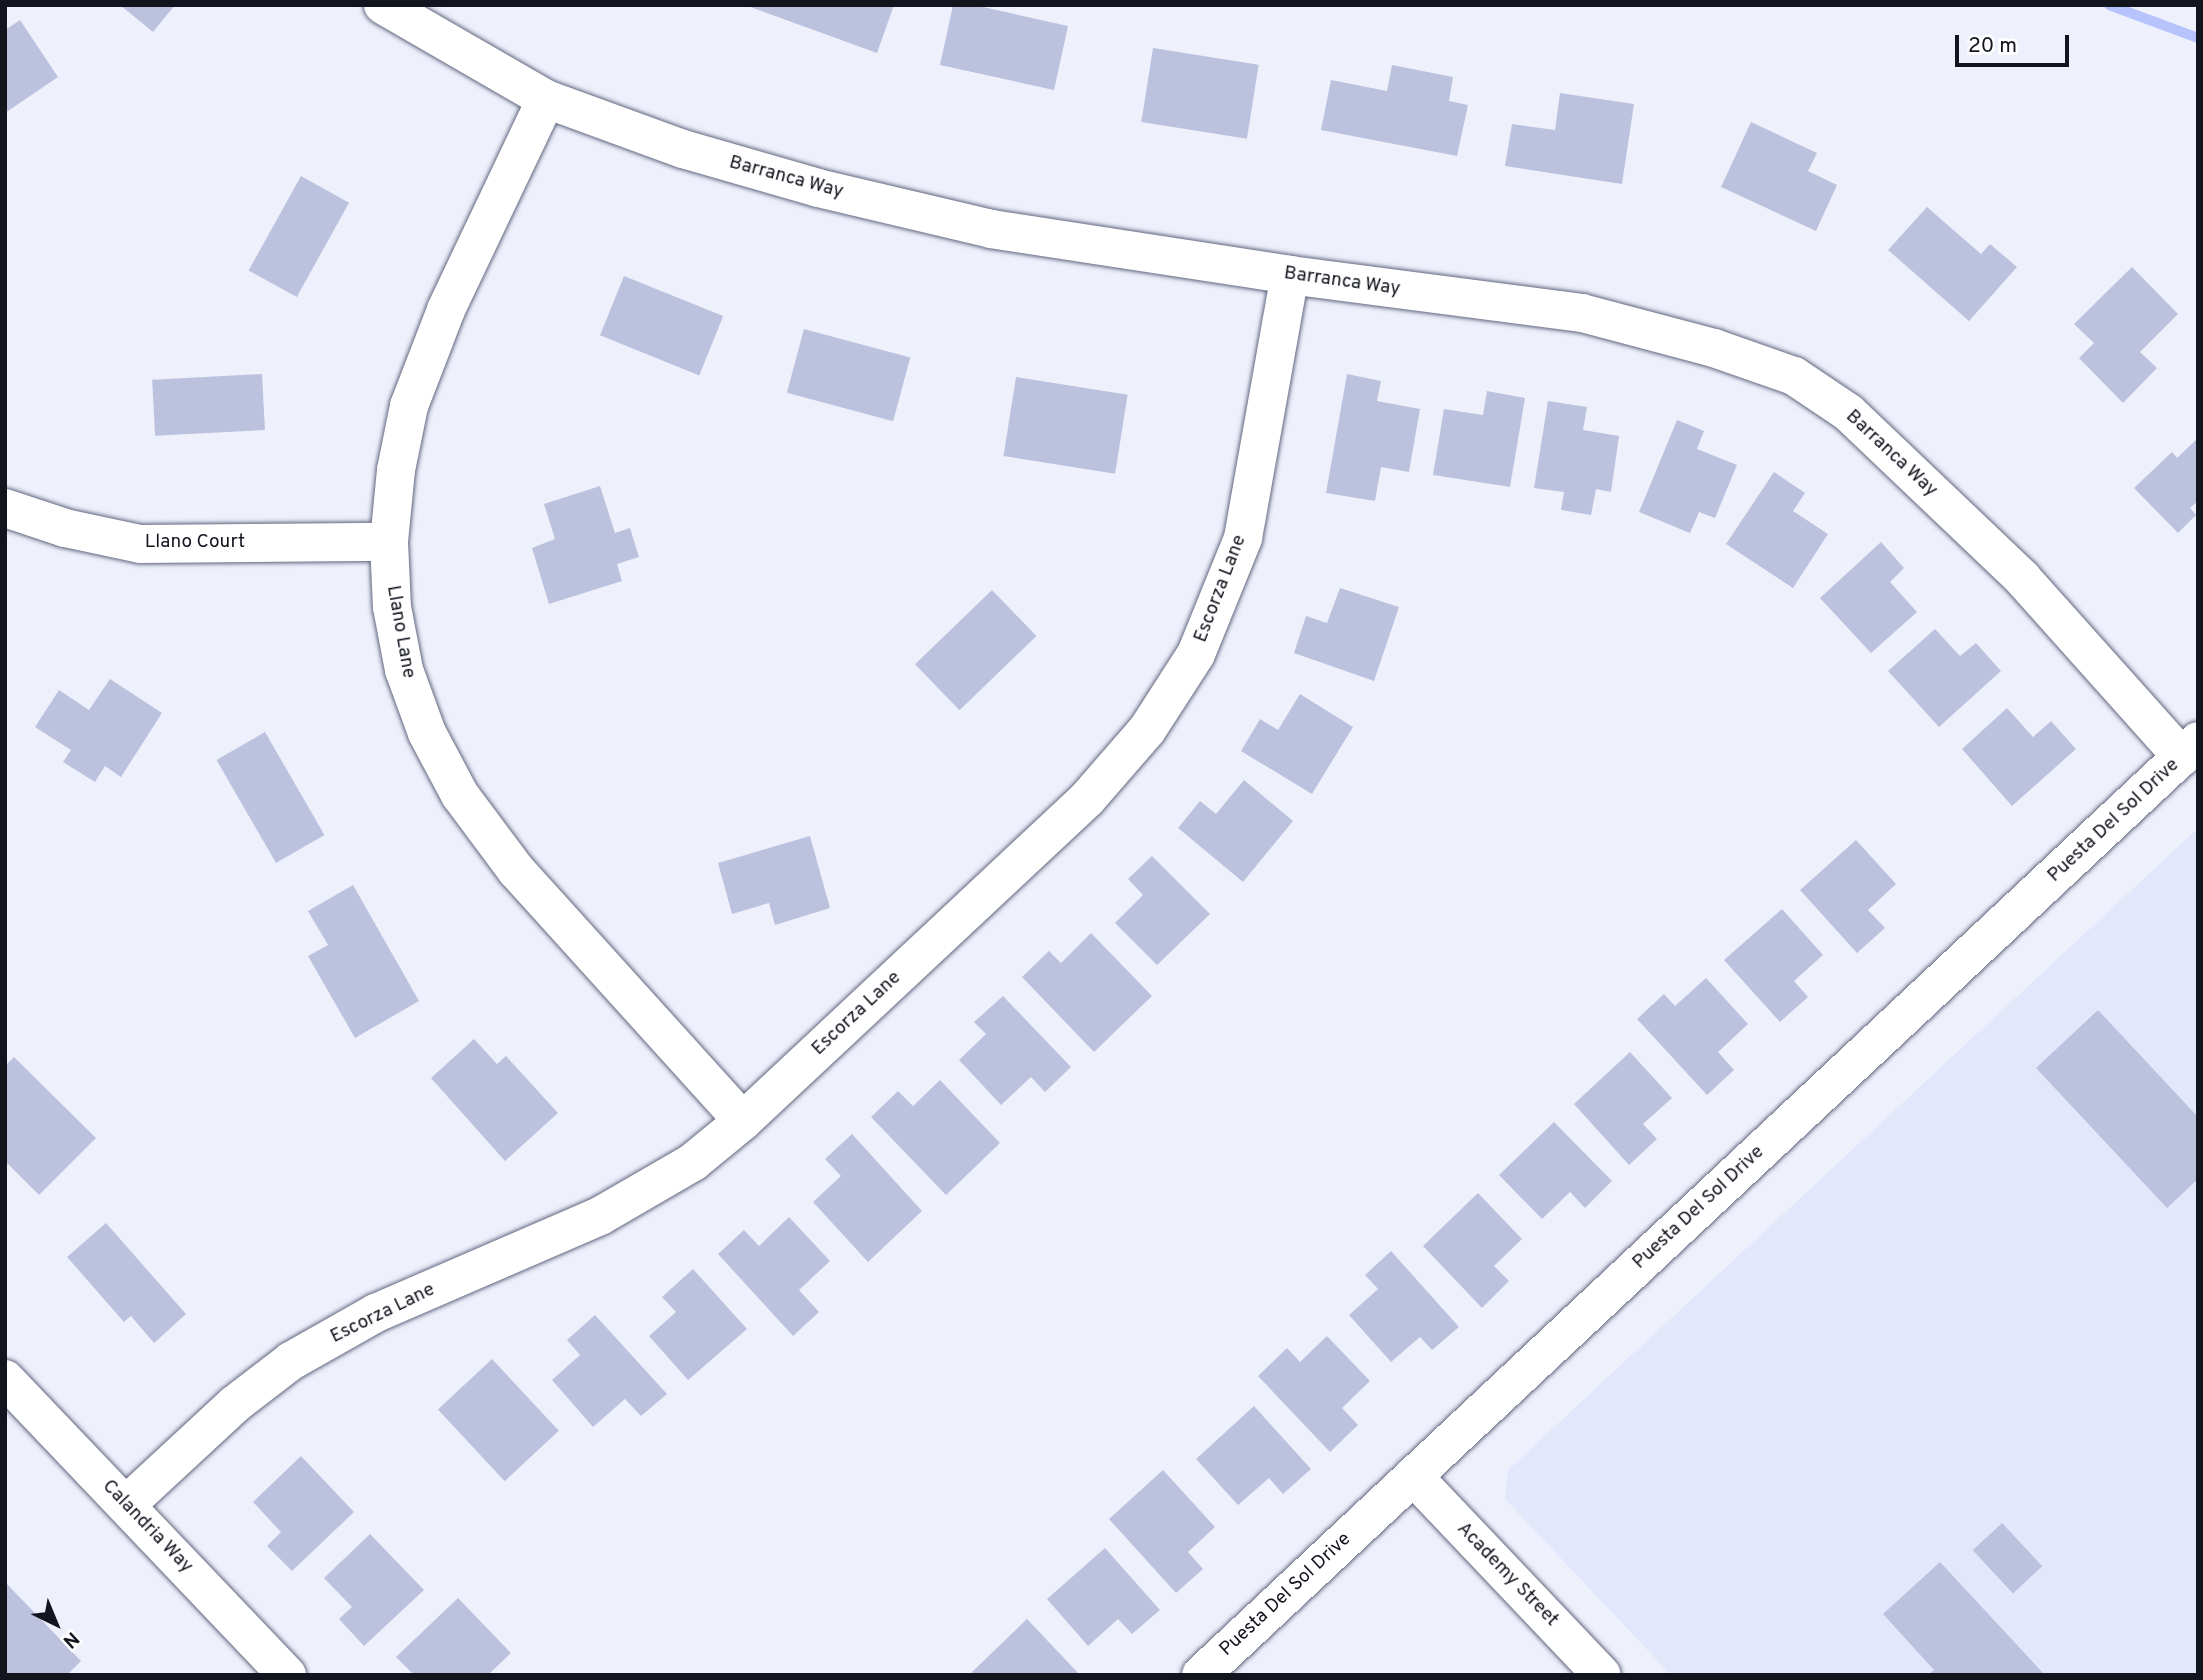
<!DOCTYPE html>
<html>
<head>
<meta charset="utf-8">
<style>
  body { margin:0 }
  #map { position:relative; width:2203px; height:1680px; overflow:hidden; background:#eef1fc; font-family:Overpass,sans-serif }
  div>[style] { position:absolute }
  .built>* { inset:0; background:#e2e7fc }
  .stream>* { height:10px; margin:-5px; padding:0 5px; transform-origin:5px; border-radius:5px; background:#b7c3fd }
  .building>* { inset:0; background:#bcc2de; transform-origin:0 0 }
  .roads { filter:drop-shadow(0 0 2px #62677f) drop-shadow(0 0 2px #62677f) }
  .minor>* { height:38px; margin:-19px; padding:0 19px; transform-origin:19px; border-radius:19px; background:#fff }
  span { translate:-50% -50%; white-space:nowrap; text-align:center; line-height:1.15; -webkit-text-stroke:7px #fff; paint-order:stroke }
  .street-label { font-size:19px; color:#12141e }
  .frame { position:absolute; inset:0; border:7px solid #12141e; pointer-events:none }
  .north { position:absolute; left:21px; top:1589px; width:70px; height:70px; -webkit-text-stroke:5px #fff; paint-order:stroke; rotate:137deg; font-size:19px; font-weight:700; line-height:28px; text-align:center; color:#12141e }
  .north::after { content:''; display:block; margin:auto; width:24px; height:32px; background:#12141e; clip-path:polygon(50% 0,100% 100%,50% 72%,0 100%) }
  .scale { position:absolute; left:1955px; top:35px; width:114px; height:32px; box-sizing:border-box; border:4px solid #12141e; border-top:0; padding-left:9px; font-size:21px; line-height:24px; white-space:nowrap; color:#12141e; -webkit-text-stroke:5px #fff; paint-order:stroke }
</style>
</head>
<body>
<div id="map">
  <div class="built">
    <div style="clip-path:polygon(2198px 828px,2198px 1675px,1671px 1675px,1505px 1499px,1508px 1470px)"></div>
  </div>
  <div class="stream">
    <div style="left:2109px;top:5px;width:95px;rotate:20.3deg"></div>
  </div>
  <div class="building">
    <div style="clip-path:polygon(120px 5px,175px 5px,153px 32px)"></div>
    <div style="clip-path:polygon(745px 5px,894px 5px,877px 53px)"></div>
    <div style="clip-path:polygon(953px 5px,974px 5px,1068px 26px,1054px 90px,940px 65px)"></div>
    <div style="clip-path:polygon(20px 20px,58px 77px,5px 113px,5px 30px)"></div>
    <div style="left:1153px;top:48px;width:107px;height:75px;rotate:9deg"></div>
    <div style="clip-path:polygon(1392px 65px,1453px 77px,1449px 101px,1468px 105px,1457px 156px,1321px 130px,1331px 80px,1387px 91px)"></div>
    <div style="clip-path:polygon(1560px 93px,1634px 104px,1622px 184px,1505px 166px,1512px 124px,1555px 130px)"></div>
    <div style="clip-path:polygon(1751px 122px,1817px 153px,1808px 171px,1837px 185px,1816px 231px,1721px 187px)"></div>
    <div style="left:301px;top:176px;width:55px;height:108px;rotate:29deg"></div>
    <div style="clip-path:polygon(1927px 207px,1981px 254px,1990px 244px,2017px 267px,1969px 321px,1888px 250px)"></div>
    <div style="clip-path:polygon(2132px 267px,2178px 314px,2140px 352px,2157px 368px,2123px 403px,2079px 358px,2094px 343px,2074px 324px)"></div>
    <div style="left:624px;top:276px;width:107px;height:64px;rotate:22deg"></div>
    <div style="left:804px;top:329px;width:110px;height:66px;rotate:15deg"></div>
    <div style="left:262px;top:374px;width:56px;height:110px;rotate:87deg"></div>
    <div style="clip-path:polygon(1347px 374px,1381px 381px,1377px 401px,1420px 409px,1409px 472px,1381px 467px,1375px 501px,1326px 493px)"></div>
    <div style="left:1016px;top:377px;width:113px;height:80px;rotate:9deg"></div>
    <div style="clip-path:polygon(1487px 391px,1525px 398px,1510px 487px,1433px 475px,1444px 409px,1483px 415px)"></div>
    <div style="clip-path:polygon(1548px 401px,1587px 407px,1583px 430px,1619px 436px,1611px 492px,1596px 489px,1591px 515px,1561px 510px,1564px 492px,1534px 488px)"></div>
    <div style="clip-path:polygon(1677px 420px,1704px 431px,1697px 449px,1737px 465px,1715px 518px,1699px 512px,1690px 533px,1639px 512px)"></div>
    <div style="clip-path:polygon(2198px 438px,2198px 501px,2190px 508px,2196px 515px,2178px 533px,2134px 488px,2172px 452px,2177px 458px)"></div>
    <div style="clip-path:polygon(1774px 472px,1805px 493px,1793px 511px,1828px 534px,1793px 588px,1726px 544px)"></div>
    <div style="clip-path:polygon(600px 486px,615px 533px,630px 528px,639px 557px,617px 564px,622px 581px,549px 604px,532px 548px,555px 539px,544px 504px)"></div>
    <div style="clip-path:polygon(1881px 542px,1904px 568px,1890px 582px,1917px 612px,1871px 653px,1820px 598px)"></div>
    <div style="clip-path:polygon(1340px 588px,1399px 607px,1374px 681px,1294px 653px,1306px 616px,1327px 623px)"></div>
    <div style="left:992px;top:590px;width:64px;height:107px;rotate:46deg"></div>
    <div style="clip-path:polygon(1935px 629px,1960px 656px,1976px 643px,2001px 671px,1939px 727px,1888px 671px)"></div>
    <div style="clip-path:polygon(110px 679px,162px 713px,121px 777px,105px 766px,95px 782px,63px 762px,71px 750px,35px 727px,59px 690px,89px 710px)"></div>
    <div style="clip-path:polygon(1300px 694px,1353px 727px,1312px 794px,1241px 751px,1260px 719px,1278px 730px)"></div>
    <div style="clip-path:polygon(2007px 708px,2033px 737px,2051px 721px,2076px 749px,2012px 806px,1962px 749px)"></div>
    <div style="left:265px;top:732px;width:119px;height:56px;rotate:60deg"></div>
    <div style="clip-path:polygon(1244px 780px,1293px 821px,1243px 882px,1178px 828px,1200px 801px,1216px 814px)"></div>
    <div style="clip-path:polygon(810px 836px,830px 908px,775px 925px,769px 903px,732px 914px,718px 863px)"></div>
    <div style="clip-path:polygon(1856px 840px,1896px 884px,1868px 910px,1885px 928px,1857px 953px,1800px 890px)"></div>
    <div style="clip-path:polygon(1152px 856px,1210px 914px,1157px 965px,1115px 923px,1143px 895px,1128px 879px)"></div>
    <div style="clip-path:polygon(353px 885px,419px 1001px,355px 1038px,308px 956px,328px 945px,308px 911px)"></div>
    <div style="clip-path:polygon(1782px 909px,1823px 955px,1794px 981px,1808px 997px,1780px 1022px,1724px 960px)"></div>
    <div style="clip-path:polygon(1091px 933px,1152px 996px,1094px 1052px,1022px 977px,1049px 951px,1061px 963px)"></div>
    <div style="clip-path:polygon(1706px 978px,1748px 1024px,1718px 1052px,1734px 1070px,1707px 1095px,1637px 1019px,1664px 994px,1675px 1006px)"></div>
    <div style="clip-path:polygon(1003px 996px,1071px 1067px,1045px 1092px,1031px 1077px,1001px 1105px,959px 1060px,986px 1034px,974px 1022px)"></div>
    <div style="clip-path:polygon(2098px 1010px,2198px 1117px,2198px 1179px,2167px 1208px,2036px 1068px)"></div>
    <div style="clip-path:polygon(474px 1039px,497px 1064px,506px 1056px,558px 1113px,505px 1161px,431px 1078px)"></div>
    <div style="clip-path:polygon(1630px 1052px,1672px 1098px,1643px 1124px,1657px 1139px,1629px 1165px,1574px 1104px)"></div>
    <div style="clip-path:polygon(14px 1057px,96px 1138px,39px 1195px,5px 1161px,5px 1066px)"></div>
    <div style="clip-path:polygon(940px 1080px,1000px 1143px,946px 1195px,871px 1117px,898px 1091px,913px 1106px)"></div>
    <div style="clip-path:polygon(1554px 1122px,1612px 1181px,1585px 1208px,1570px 1192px,1542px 1219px,1499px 1175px)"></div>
    <div style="clip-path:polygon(852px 1134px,922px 1211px,868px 1262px,813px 1202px,841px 1176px,825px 1159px)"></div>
    <div style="clip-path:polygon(1478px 1193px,1522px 1239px,1494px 1266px,1509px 1281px,1482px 1308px,1423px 1246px)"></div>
    <div style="clip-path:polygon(789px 1217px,830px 1261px,799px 1290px,819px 1312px,793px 1336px,718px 1254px,744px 1230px,759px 1246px)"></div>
    <div style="clip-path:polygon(106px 1223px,186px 1314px,154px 1343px,131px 1316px,124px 1322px,67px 1257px)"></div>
    <div style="clip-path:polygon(1391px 1251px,1459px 1327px,1432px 1350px,1420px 1337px,1391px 1362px,1349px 1315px,1378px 1289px,1365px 1275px)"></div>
    <div style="clip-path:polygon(693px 1269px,747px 1329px,688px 1380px,649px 1336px,676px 1312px,662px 1297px)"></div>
    <div style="clip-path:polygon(595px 1315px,667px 1394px,641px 1416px,625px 1399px,593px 1427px,552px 1380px,580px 1355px,567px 1340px)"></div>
    <div style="clip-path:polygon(1327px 1336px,1370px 1381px,1342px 1408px,1358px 1425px,1330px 1452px,1258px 1376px,1287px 1348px,1300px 1362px)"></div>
    <div style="left:492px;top:1359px;width:98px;height:74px;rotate:47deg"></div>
    <div style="clip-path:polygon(1254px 1406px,1311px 1469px,1283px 1494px,1269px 1478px,1238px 1505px,1196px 1459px)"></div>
    <div style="clip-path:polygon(301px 1456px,354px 1512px,292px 1571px,267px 1546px,281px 1532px,253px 1502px)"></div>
    <div style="clip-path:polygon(1163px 1470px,1215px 1527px,1188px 1552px,1203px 1569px,1176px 1593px,1109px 1519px)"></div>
    <div style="left:2002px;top:1523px;width:59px;height:40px;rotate:47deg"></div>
    <div style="clip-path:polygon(370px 1534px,424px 1590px,364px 1646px,339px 1619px,352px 1607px,324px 1578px)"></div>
    <div style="clip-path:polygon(1105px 1548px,1160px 1610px,1132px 1634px,1118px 1619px,1088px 1646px,1047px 1599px)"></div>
    <div style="clip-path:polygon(1940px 1562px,2043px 1673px,2041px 1675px,1928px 1675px,1934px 1670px,1883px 1614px)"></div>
    <div style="clip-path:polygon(5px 1582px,81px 1661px,67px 1675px,5px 1675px)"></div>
    <div style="clip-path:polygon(458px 1598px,511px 1653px,488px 1675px,414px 1675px,396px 1657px)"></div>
    <div style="clip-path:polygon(1027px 1619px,1080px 1675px,975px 1675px,972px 1672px)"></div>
  </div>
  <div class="roads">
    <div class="minor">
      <div style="left:383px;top:5px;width:188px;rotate:30deg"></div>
      <div style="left:546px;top:99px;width:146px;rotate:20.1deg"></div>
      <div style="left:683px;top:149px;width:141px;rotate:16.1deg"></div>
      <div style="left:818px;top:188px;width:178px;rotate:13.3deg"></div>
      <div style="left:991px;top:229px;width:303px;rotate:8.7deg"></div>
      <div style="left:1290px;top:275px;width:294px;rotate:7.4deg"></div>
      <div style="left:1582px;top:313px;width:137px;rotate:14.9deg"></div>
      <div style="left:1714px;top:348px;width:85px;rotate:19.3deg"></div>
      <div style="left:1794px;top:376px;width:66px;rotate:33.9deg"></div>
      <div style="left:1849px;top:413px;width:239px;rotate:43.6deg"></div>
      <div style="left:2022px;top:578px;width:240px;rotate:48.2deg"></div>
      <div style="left:546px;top:99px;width:233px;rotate:115.4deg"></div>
      <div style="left:446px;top:310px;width:103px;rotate:111.1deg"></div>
      <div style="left:409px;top:406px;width:65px;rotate:101.5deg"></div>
      <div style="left:396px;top:470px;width:72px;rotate:95.6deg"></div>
      <div style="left:389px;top:542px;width:65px;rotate:87.4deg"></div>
      <div style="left:392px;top:607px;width:64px;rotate:79.2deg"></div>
      <div style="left:404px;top:670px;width:67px;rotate:69.9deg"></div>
      <div style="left:427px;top:733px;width:70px;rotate:62deg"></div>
      <div style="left:460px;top:795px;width:94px;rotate:53.3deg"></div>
      <div style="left:516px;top:870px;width:338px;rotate:47.9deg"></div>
      <div style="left:5px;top:508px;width:63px;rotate:18.4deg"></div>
      <div style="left:65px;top:528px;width:77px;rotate:12deg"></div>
      <div style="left:140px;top:544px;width:249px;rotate:-0.5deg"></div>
      <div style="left:5px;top:1379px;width:409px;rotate:46.4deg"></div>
      <div style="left:1413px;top:1476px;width:274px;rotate:46.5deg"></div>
      <div style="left:126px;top:1505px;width:149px;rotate:-42.8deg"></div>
      <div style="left:235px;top:1404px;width:71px;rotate:-37.5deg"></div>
      <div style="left:291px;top:1361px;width:98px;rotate:-29.5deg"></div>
      <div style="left:376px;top:1313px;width:244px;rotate:-23.4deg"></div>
      <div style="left:600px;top:1216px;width:108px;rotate:-30.1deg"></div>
      <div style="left:693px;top:1162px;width:65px;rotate:-39.4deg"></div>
      <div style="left:743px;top:1121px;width:471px;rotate:-43.1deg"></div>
      <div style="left:1087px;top:799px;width:91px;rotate:-49deg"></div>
      <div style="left:1147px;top:730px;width:90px;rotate:-57.2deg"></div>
      <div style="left:1196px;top:654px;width:125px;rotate:-67.9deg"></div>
      <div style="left:1243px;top:538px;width:267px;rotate:-79.9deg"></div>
      <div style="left:1201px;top:1675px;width:1366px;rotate:-43.13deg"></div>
    </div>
  </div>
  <div class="street-label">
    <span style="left:786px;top:178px;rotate:15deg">Barranca Way</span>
    <span style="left:1342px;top:282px;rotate:8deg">Barranca Way</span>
    <span style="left:1891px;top:454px;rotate:43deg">Barranca Way</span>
    <span style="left:195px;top:543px">Llano Court</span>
    <span style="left:1221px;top:589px;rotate:-69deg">Escorza Lane</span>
    <span style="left:400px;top:632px;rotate:80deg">Llano Lane</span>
    <span style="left:2114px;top:821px;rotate:-43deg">Puesta Del Sol Drive</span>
    <span style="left:857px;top:1014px;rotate:-43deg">Escorza Lane</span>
    <span style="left:1699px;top:1208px;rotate:-43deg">Puesta Del Sol Drive</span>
    <span style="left:383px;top:1314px;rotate:-26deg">Escorza Lane</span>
    <span style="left:147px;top:1527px;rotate:46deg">Calandria Way</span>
    <span style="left:1507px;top:1575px;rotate:46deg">Academy Street</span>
    <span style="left:1286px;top:1595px;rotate:-43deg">Puesta Del Sol Drive</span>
  </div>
  <div class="frame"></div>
  <div class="north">N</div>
  <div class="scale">20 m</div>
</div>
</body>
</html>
